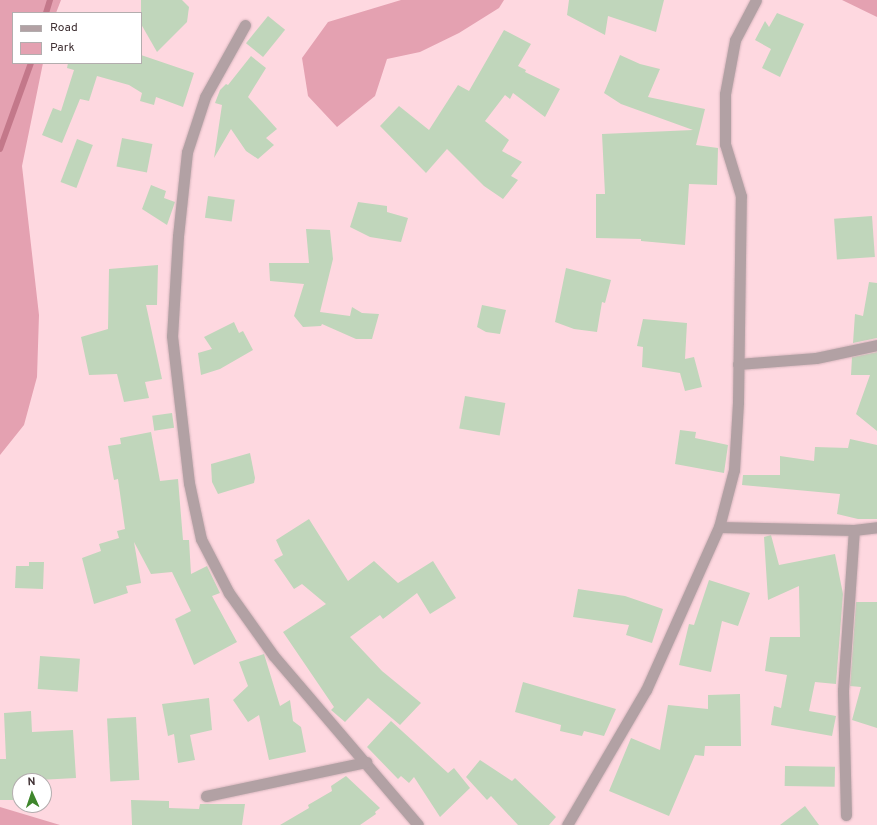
<!DOCTYPE html>
<html>
<head>
<meta charset="utf-8">
<style>
  body { margin:0 }
  #map { position:relative; width:877px; height:825px; overflow:hidden; background:#fed8e0; font-family:Overpass,sans-serif }
  div>[style] { position:absolute }
  .green>* { inset:0; background:#e4a1b1 }
  .stream>* { height:6px; margin:-3px; padding:0 3px; transform-origin:3px; border-radius:3px; background:#c3788a }
  .building>* { inset:0; background:#c0d6bb; transform-origin:0 0 }
  .roads { filter:drop-shadow(0 0 1px #d8b7be) drop-shadow(0 0 1px #d8b7be) }
  .minor>* { height:11px; margin:-5.5px; padding:0 5.5px; transform-origin:5.5px; border-radius:5.5px; background:#b2a1a4 }
  span { translate:-50% -50%; white-space:nowrap; text-align:center; line-height:1.15; -webkit-text-stroke:3.5px #fff; paint-order:stroke }
  .legend { position:absolute; left:12px; top:12px; width:130px; height:52px; box-sizing:border-box; background:#fff; border:1px solid #b3adae; margin:0; padding:5px 7px; list-style:none; font-size:12px; color:#403134 }
  .legend li { display:flex; align-items:center; gap:8px; height:20px }
  .legend b { width:20px; border:1px solid #b3adae }
  .north { position:absolute; left:12px; top:773px; width:40px; height:40px; box-sizing:border-box; background:#fff; border:1px solid #b3adae; border-radius:50%; rotate:357deg; font-size:11px; font-weight:700; line-height:16px; text-align:center; color:#403134 }
  .north::after { content:''; display:block; margin:auto; width:14px; height:18px; background:#3e862c; clip-path:polygon(50% 0,100% 100%,50% 72%,0 100%) }
</style>
</head>
<body>
<div id="map">
  <div class="green">
    <div style="clip-path:polygon(0 0,61px 0,56px 13px,13px 13px,13px 63px,43px 63px,22px 166px,39px 315px,37px 377px,24px 425px,0 455px)"></div>
    <div style="clip-path:polygon(401px 0,504px 0,499px 8px,459px 33px,420px 52px,387px 59px,375px 96px,337px 127px,308px 96px,302px 58px,328px 22px)"></div>
    <div style="clip-path:polygon(842px 0,877px 0,877px 17px)"></div>
    <div style="clip-path:polygon(0 807px,60px 825px,0 825px)"></div>
  </div>
  <div class="stream">
    <div style="left:46px;top:13px;width:14px;rotate:-73deg"></div>
    <div style="left:0;top:149px;width:91px;rotate:-70.2deg"></div>
  </div>
  <div class="building">
    <div style="clip-path:polygon(141px 0,182px 0,189px 7px,187px 22px,157px 52px,141px 24px)"></div>
    <div style="clip-path:polygon(569px 0,664px 0,656px 32px,608px 16px,605px 35px,567px 15px)"></div>
    <div style="clip-path:polygon(777px 13px,804px 24px,780px 77px,762px 68px,771px 49px,755px 40px,765px 21px,769px 27px)"></div>
    <div style="left:268px;top:16px;width:22px;height:35px;rotate:39deg"></div>
    <div style="clip-path:polygon(504px 30px,531px 44px,518px 66px,526px 70px,525px 72px,560px 89px,545px 117px,513px 93px,510px 99px,505px 95px,485px 121px,509px 140px,502px 151px,522px 162px,511px 176px,518px 180px,503px 199px,484px 186px,447px 149px,426px 173px,380px 126px,399px 106px,429px 130px,458px 85px,469px 91px)"></div>
    <div style="clip-path:polygon(141px 55px,194px 73px,183px 107px,156px 97px,154px 105px,140px 101px,142px 93px,129px 85px,97px 76px,89px 101px,80px 99px,62px 143px,42px 135px,53px 108px,61px 111px,74px 70px,67px 68px,68px 63px,141px 63px)"></div>
    <div style="clip-path:polygon(620px 55px,640px 64px,660px 69px,648px 97px,705px 109px,696px 145px,718px 148px,717px 185px,689px 184px,685px 245px,641px 241px,641px 239px,596px 238px,596px 194px,605px 194px,602px 134px,693px 130px,621px 104px,604px 93px)"></div>
    <div style="clip-path:polygon(251px 56px,266px 68px,248px 97px,277px 129px,266px 138px,274px 145px,258px 159px,246px 151px,231px 129px,214px 158px,222px 105px,215px 103px,220px 90px,226px 84px,228px 85px)"></div>
    <div style="left:122px;top:138px;width:31px;height:29px;rotate:11deg"></div>
    <div style="left:77px;top:139px;width:17px;height:46px;rotate:21deg"></div>
    <div style="clip-path:polygon(151px 185px,166px 191px,164px 198px,175px 202px,167px 225px,142px 209px)"></div>
    <div style="left:208px;top:196px;width:27px;height:22px;rotate:8deg"></div>
    <div style="clip-path:polygon(358px 202px,387px 206px,387px 212px,408px 218px,401px 242px,370px 237px,350px 227px)"></div>
    <div style="left:872px;top:216px;width:41px;height:38px;rotate:86deg"></div>
    <div style="clip-path:polygon(306px 229px,330px 230px,333px 259px,320px 312px,350px 316px,352px 307px,362px 313px,379px 314px,372px 339px,356px 339px,322px 324px,321px 326px,303px 327px,294px 316px,304px 284px,270px 281px,269px 263px,309px 263px)"></div>
    <div style="clip-path:polygon(158px 265px,157px 305px,146px 305px,162px 379px,145px 382px,149px 398px,124px 402px,117px 374px,89px 375px,81px 337px,108px 329px,109px 269px)"></div>
    <div style="clip-path:polygon(566px 268px,611px 280px,605px 303px,602px 302px,597px 332px,574px 329px,555px 322px)"></div>
    <div style="clip-path:polygon(869px 282px,877px 283px,877px 338px,853px 343px,855px 314px,863px 316px)"></div>
    <div style="clip-path:polygon(482px 305px,506px 310px,500px 334px,486px 332px,477px 327px)"></div>
    <div style="clip-path:polygon(643px 319px,687px 323px,685px 359px,694px 357px,702px 387px,685px 391px,680px 373px,642px 367px,643px 347px,637px 346px)"></div>
    <div style="clip-path:polygon(234px 322px,239px 333px,243px 331px,253px 350px,220px 369px,201px 375px,198px 353px,212px 349px,204px 337px)"></div>
    <div style="clip-path:polygon(877px 352px,877px 431px,856px 414px,870px 375px,851px 375px,852px 357px)"></div>
    <div style="left:465px;top:396px;width:41px;height:33px;rotate:10deg"></div>
    <div style="left:172px;top:413px;width:15px;height:20px;rotate:82deg"></div>
    <div style="clip-path:polygon(680px 430px,696px 432px,695px 438px,728px 445px,724px 473px,675px 464px)"></div>
    <div style="clip-path:polygon(151px 432px,160px 481px,178px 479px,183px 540px,189px 540px,191px 574px,207px 566px,220px 593px,212px 596px,237px 642px,194px 665px,175px 619px,191px 611px,172px 572px,151px 574px,134px 542px,141px 583px,126px 586px,128px 593px,94px 604px,82px 558px,101px 551px,99px 544px,119px 538px,117px 531px,125px 529px,118px 479px,114px 480px,108px 446px,121px 444px,120px 438px)"></div>
    <div style="clip-path:polygon(850px 439px,877px 445px,877px 519px,858px 519px,837px 514px,840px 494px,742px 485px,743px 475px,780px 475px,780px 456px,814px 461px,815px 447px,848px 448px)"></div>
    <div style="clip-path:polygon(250px 453px,255px 478px,254px 483px,218px 494px,212px 482px,211px 464px)"></div>
    <div style="clip-path:polygon(309px 519px,348px 581px,374px 561px,398px 583px,433px 561px,456px 598px,430px 614px,417px 593px,383px 619px,380px 615px,350px 637px,382px 671px,421px 703px,400px 725px,368px 698px,345px 722px,331px 710px,334px 707px,283px 632px,326px 604px,302px 584px,294px 589px,274px 560px,283px 555px,276px 540px)"></div>
    <div style="clip-path:polygon(771px 535px,779px 565px,835px 554px,843px 594px,836px 684px,815px 682px,809px 711px,836px 716px,832px 736px,771px 725px,774px 706px,781px 708px,787px 675px,765px 671px,770px 637px,800px 637px,799px 586px,768px 600px,764px 537px)"></div>
    <div style="clip-path:polygon(29px 562px,44px 562px,43px 589px,15px 588px,16px 566px,29px 566px)"></div>
    <div style="clip-path:polygon(709px 580px,750px 593px,738px 626px,722px 621px,711px 672px,679px 665px,689px 624px,694px 625px)"></div>
    <div style="clip-path:polygon(578px 589px,625px 596px,663px 609px,652px 643px,626px 635px,629px 625px,573px 617px)"></div>
    <div style="clip-path:polygon(856px 602px,877px 602px,877px 728px,852px 720px,861px 687px,850px 686px)"></div>
    <div style="clip-path:polygon(264px 654px,280px 706px,290px 700px,293px 721px,301px 727px,306px 752px,269px 760px,259px 715px,248px 722px,233px 700px,248px 686px,239px 662px)"></div>
    <div style="left:40px;top:656px;width:40px;height:33px;rotate:4deg"></div>
    <div style="clip-path:polygon(523px 682px,616px 709px,604px 736px,584px 731px,582px 736px,560px 731px,561px 725px,515px 712px)"></div>
    <div style="clip-path:polygon(740px 694px,741px 746px,705px 746px,704px 756px,695px 755px,669px 816px,609px 791px,631px 738px,660px 750px,668px 705px,708px 709px,708px 695px)"></div>
    <div style="clip-path:polygon(209px 698px,212px 730px,190px 735px,195px 760px,178px 763px,174px 734px,168px 736px,162px 704px)"></div>
    <div style="clip-path:polygon(31px 711px,32px 732px,73px 730px,76px 778px,20px 781px,20px 800px,0 800px,0 759px,6px 759px,4px 713px)"></div>
    <div style="left:136px;top:717px;width:63px;height:29px;rotate:87deg"></div>
    <div style="clip-path:polygon(391px 721px,448px 773px,454px 768px,470px 788px,440px 817px,414px 777px,409px 783px,401px 776px,398px 779px,367px 747px)"></div>
    <div style="clip-path:polygon(480px 760px,512px 781px,515px 778px,556px 817px,549px 825px,518px 825px,491px 796px,487px 800px,466px 777px)"></div>
    <div style="left:785px;top:766px;width:50px;height:20px;rotate:1deg"></div>
    <div style="clip-path:polygon(346px 776px,380px 808px,375px 812px,376px 814px,360px 825px,280px 825px,309px 808px,308px 805px,332px 791px,331px 786px)"></div>
    <div style="clip-path:polygon(131px 800px,169px 801px,169px 808px,199px 809px,200px 804px,245px 804px,242px 825px,132px 825px)"></div>
    <div style="clip-path:polygon(805px 806px,819px 825px,780px 825px)"></div>
  </div>
  <div class="roads">
    <div class="minor">
      <div style="left:245px;top:25px;width:82px;rotate:119.1deg"></div>
      <div style="left:205px;top:97px;width:58px;rotate:108.1deg"></div>
      <div style="left:187px;top:152px;width:84px;rotate:96.1deg"></div>
      <div style="left:178px;top:236px;width:100px;rotate:93.4deg"></div>
      <div style="left:172px;top:336px;width:148px;rotate:83.4deg"></div>
      <div style="left:189px;top:483px;width:57px;rotate:77.9deg"></div>
      <div style="left:201px;top:539px;width:61px;rotate:62.6deg"></div>
      <div style="left:229px;top:593px;width:76px;rotate:54.6deg"></div>
      <div style="left:273px;top:655px;width:223px;rotate:49.5deg"></div>
      <div style="left:738px;top:364px;width:78px;rotate:-4.4deg"></div>
      <div style="left:816px;top:358px;width:62px;rotate:-12deg"></div>
      <div style="left:719px;top:527px;width:135px;rotate:1.3deg"></div>
      <div style="left:854px;top:530px;width:23px;rotate:-7deg"></div>
      <div style="left:206px;top:796px;width:164px;rotate:-12deg"></div>
      <div style="left:846px;top:815px;width:125px;rotate:-91.4deg"></div>
      <div style="left:843px;top:690px;width:160px;rotate:-86.1deg"></div>
      <div style="left:567px;top:825px;width:156px;rotate:-59.7deg"></div>
      <div style="left:646px;top:690px;width:179px;rotate:-65.9deg"></div>
      <div style="left:719px;top:527px;width:59px;rotate:-75.3deg"></div>
      <div style="left:734px;top:470px;width:68px;rotate:-86.6deg"></div>
      <div style="left:738px;top:402px;width:206px;rotate:-89.2deg"></div>
      <div style="left:741px;top:196px;width:54px;rotate:-107.1deg"></div>
      <div style="left:725px;top:144px;width:50px;rotate:-90deg"></div>
      <div style="left:725px;top:94px;width:55px;rotate:-79.5deg"></div>
      <div style="left:735px;top:40px;width:45px;rotate:-62.3deg"></div>
    </div>
  </div>
  <ul class="legend">
  <li><b style="height:5px;background:#b2a1a4"></b>Road</li>
  <li><b style="height:11px;background:#e4a1b1"></b>Park</li>
  </ul>
  <div class="north">N</div>
</div>
</body>
</html>
